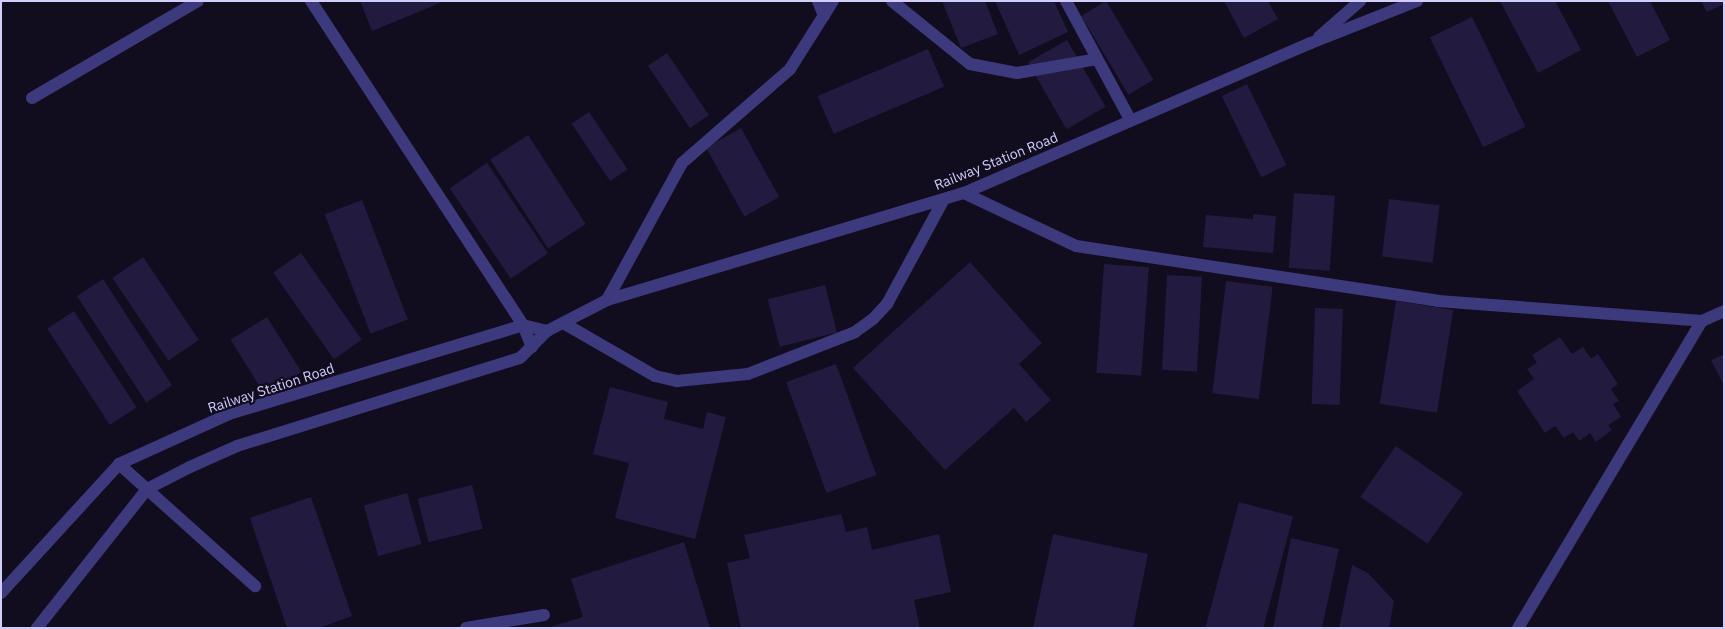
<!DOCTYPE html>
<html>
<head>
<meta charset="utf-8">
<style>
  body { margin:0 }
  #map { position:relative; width:1725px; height:629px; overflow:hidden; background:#110d1f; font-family:"IBM Plex Sans",sans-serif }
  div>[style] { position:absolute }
  .building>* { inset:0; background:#221a3f; transform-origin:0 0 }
  .minor>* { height:12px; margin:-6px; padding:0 6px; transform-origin:6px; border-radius:6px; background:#3d397d }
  span { translate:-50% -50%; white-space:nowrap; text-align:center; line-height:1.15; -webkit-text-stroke:4.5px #110d1f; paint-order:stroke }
  .street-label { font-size:14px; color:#d3cdfe }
  .frame { position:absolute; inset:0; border:2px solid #d3cdfe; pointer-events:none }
</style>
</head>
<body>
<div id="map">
  <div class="building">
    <div style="clip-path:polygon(360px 1px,439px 1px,440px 3px,372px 31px)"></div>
    <div style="clip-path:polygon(942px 1px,985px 1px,998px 34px,961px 48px)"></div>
    <div style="clip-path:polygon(995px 1px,1054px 1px,1068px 32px,1019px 55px)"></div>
    <div style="left:1106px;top:1px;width:92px;height:29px;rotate:59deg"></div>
    <div style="clip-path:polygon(1224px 1px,1268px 1px,1278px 19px,1244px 38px)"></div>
    <div style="clip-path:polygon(1500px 1px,1555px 1px,1581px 50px,1538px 73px)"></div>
    <div style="clip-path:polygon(1608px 1px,1650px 1px,1670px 40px,1637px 57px)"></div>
    <div style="clip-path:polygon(1701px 1px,1724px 1px,1724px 4px,1707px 12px)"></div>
    <div style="left:1472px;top:17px;width:122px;height:47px;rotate:64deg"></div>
    <div style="left:1067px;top:40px;width:77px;height:45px;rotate:60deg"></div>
    <div style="left:928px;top:49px;width:41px;height:120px;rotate:67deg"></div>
    <div style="left:667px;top:53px;width:75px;height:23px;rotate:56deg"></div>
    <div style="left:1247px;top:84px;width:90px;height:28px;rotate:64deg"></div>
    <div style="left:589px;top:112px;width:69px;height:21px;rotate:56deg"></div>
    <div style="left:741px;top:128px;width:79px;height:40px;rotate:61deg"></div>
    <div style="left:528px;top:135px;width:106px;height:45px;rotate:57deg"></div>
    <div style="left:487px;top:163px;width:109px;height:45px;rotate:56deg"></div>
    <div style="left:1294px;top:193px;width:41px;height:75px;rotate:4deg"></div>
    <div style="left:1389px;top:199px;width:51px;height:58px;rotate:7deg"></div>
    <div style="left:362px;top:200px;width:128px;height:40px;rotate:69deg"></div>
    <div style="clip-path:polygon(1253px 214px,1276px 216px,1273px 253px,1203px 247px,1206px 215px,1253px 219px)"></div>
    <div style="left:301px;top:253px;width:106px;height:34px;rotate:55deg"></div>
    <div style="left:143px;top:257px;width:100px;height:37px;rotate:56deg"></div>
    <div style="clip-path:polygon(970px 262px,1042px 343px,1019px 364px,1051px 400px,1026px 422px,1014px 408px,945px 470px,853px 368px)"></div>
    <div style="left:1104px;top:264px;width:45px;height:109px;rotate:4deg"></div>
    <div style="left:1167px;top:275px;width:35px;height:95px;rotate:3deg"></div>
    <div style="left:103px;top:279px;width:127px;height:31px;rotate:57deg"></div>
    <div style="left:1226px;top:281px;width:47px;height:113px;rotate:7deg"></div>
    <div style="left:825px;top:285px;width:49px;height:59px;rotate:76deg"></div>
    <div style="left:1396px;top:301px;width:58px;height:104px;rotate:9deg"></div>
    <div style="left:1315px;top:308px;width:28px;height:96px;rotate:2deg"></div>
    <div style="left:74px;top:311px;width:115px;height:32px;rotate:57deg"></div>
    <div style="left:267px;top:317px;width:65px;height:43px;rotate:58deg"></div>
    <div style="clip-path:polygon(1560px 337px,1572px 354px,1583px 347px,1591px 359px,1598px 354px,1618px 384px,1611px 389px,1619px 401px,1613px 404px,1621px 417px,1608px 425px,1612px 430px,1596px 442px,1590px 433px,1579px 441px,1573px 432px,1564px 438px,1555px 426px,1545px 433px,1517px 391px,1534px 379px,1527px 369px,1537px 363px,1532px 355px)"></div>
    <div style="clip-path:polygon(1724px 354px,1724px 386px,1711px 360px)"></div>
    <div style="left:836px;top:364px;width:118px;height:53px;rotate:70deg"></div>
    <div style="clip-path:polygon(610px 387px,668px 402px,664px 419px,703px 429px,707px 412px,726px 417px,695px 539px,615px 518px,629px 463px,593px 454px)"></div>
    <div style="left:1396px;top:446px;width:82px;height:62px;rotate:35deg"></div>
    <div style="left:472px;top:485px;width:45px;height:56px;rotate:76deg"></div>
    <div style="left:407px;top:493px;width:53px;height:45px;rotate:74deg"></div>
    <div style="clip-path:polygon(311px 497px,352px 616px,319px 628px,287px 628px,250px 518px)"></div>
    <div style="left:1239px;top:502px;width:56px;height:130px;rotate:15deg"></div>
    <div style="clip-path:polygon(841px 514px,846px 532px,867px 527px,872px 550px,939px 534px,951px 592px,914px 600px,920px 628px,741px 628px,727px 563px,750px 558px,744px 535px)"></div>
    <div style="clip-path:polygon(1053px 534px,1148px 554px,1133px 628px,1033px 628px)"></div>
    <div style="clip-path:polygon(1291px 538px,1339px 549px,1322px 628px,1273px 628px)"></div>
    <div style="clip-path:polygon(684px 542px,710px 628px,547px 628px,583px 617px,571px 579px)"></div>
    <div style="clip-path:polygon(1352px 565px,1368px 573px,1394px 601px,1389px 628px,1339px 628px)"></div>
  </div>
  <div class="minor">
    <div style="left:311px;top:1px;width:387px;rotate:56.8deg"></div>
    <div style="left:523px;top:325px;width:24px;rotate:68deg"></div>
    <div style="left:818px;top:1px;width:16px;rotate:68deg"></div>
    <div style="left:892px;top:1px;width:100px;rotate:38.9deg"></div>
    <div style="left:970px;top:64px;width:48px;rotate:10.8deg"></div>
    <div style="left:1017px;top:73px;width:81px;rotate:-9.9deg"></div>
    <div style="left:1066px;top:1px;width:136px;rotate:61.6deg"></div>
    <div style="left:1319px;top:37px;width:55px;rotate:-41.3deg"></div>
    <div style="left:32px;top:98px;width:192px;rotate:-30.3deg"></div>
    <div style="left:964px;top:193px;width:124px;rotate:25.3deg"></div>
    <div style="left:1076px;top:246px;width:366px;rotate:8.6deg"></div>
    <div style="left:1438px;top:301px;width:265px;rotate:4.3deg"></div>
    <div style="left:607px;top:300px;width:156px;rotate:-61.3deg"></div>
    <div style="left:682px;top:163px;width:143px;rotate:-41deg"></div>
    <div style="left:790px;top:69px;width:80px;rotate:-57.7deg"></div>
    <div style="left:565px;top:324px;width:104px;rotate:30deg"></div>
    <div style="left:655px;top:376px;width:23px;rotate:13deg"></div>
    <div style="left:677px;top:381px;width:71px;rotate:-5.6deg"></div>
    <div style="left:748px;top:374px;width:115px;rotate:-21.4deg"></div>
    <div style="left:855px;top:332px;width:22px;rotate:-36deg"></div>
    <div style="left:873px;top:319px;width:21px;rotate:-47deg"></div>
    <div style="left:887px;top:304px;width:119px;rotate:-61.5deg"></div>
    <div style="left:119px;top:464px;width:183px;rotate:41.9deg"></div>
    <div style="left:1px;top:593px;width:175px;rotate:-47.5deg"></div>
    <div style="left:119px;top:464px;width:121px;rotate:-24.4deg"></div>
    <div style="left:229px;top:414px;width:307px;rotate:-16.8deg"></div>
    <div style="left:523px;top:325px;width:25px;rotate:14deg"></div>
    <div style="left:37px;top:628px;width:177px;rotate:-51.6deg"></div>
    <div style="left:147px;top:489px;width:48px;rotate:-27.1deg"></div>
    <div style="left:190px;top:467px;width:51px;rotate:-24.1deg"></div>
    <div style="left:237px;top:446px;width:296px;rotate:-17.3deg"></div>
    <div style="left:520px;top:358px;width:38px;rotate:-45deg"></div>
    <div style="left:547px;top:331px;width:68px;rotate:-27.3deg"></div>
    <div style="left:607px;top:300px;width:373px;rotate:-16.7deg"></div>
    <div style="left:964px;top:193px;width:378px;rotate:-23.4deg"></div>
    <div style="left:1311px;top:43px;width:114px;rotate:-21.6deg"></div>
    <div style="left:466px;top:628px;width:79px;rotate:-9.5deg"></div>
    <div style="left:1518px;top:628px;width:358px;rotate:-59.1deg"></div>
    <div style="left:1702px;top:321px;width:24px;rotate:-24deg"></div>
  </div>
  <div class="street-label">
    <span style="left:996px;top:161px;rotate:-22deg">Railway Station Road</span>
    <span style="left:271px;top:388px;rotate:-18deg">Railway Station Road</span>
  </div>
  <div class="frame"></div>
</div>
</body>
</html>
